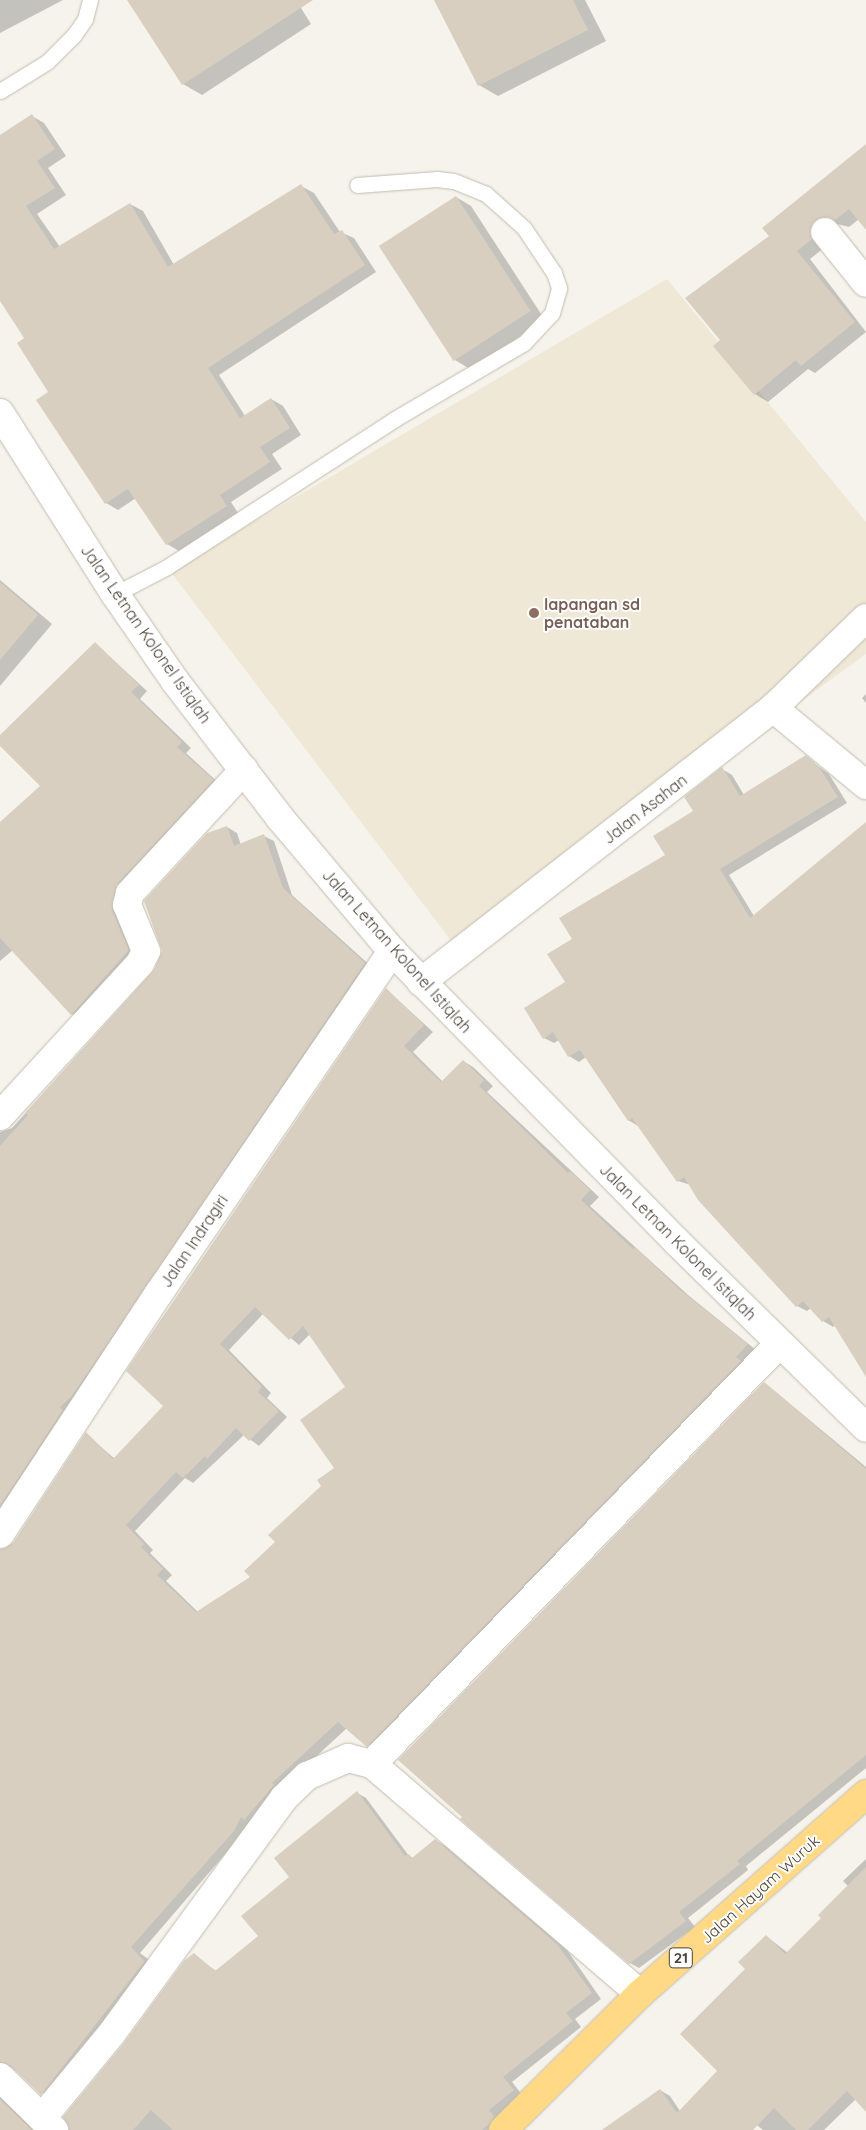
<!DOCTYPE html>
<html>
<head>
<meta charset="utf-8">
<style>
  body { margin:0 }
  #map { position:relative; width:866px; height:2130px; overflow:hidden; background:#f6f3ec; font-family:Quicksand,sans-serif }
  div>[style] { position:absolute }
  .education>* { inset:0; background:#efe8d6 }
  .shadow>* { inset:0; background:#0003 }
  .building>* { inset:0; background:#d8cfc1; transform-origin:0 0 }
  .roads { filter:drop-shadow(0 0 1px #c2bbae) drop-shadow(0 0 1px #c2bbae) }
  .service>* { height:15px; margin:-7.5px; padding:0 7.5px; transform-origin:7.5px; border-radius:7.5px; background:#fff }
  .minor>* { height:28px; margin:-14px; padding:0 14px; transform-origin:14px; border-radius:14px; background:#fff }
  .tertiary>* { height:28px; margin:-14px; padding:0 14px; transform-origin:14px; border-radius:14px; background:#fff }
  .trunk>* { height:28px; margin:-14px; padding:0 14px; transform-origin:14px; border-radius:14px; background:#ffd985 }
  .dots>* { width:14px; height:14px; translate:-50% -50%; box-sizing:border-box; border:2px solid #fff; border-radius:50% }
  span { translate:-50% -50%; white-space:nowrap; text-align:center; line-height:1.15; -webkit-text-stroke:4px #fff; paint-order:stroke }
  .shield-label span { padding:1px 4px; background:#fff; border:1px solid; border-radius:4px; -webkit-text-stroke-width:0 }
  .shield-label { font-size:15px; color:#4b4439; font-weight:700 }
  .education-label { font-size:16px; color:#785e54; font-weight:700 }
  .left { translate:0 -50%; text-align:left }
  .street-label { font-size:16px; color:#4b4439 }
</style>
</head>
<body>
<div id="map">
  <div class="education">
    <div style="clip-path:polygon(667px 279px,866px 522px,866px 654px,459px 951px,170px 571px)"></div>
  </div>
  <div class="shadow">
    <div style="clip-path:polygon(0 0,63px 0,0 33px)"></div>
    <div style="clip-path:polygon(128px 0,296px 0,311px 24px,202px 95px,183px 84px)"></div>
    <div style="clip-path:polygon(435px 0,585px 0,606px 41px,498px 96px,479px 85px)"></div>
    <div style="clip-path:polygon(32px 116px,44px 123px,66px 156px,48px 168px,66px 195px,37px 214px,60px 247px,130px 204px,143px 211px,174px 265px,301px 186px,314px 193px,340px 232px,354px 238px,376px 272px,219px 375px,245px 416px,271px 399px,283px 406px,301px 435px,272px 454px,282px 469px,231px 502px,238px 513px,179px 551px,167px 544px,136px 498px,118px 510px,106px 503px,26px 339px,0 299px,0 151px)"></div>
    <div style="clip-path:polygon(866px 146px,866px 228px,859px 219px,849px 227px,837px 224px,829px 227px,825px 247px,810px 259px,866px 332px,815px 373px,808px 369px,768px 402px,755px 394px,721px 341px,771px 236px)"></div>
    <div style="clip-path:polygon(456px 197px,471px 206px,545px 320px,470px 369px,455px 360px)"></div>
    <div style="clip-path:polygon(0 580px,52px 624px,0 686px)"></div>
    <div style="clip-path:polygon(95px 643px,147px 691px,140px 699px,191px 748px,186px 753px,222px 786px,128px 888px,138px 956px,82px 1019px,72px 1014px,13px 950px,0 961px,0 824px,42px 786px,0 744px,0 737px)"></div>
    <div style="clip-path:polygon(866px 694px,866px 703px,862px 698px)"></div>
    <div style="clip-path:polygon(806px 757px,829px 774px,847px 803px,729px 875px,754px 916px,866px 824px,866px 1363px,836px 1325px,833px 1327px,823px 1321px,811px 1308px,807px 1311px,797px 1306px,691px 1185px,678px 1181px,638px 1126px,628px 1120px,586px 1057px,579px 1062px,569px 1056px,559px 1040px,554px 1043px,544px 1038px,567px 983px,574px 940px,667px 856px,722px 769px,732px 775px,744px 795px)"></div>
    <div style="clip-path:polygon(227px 827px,237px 833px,241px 845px,264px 836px,274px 841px,292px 895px,374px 969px,0 1525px,0 1132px,12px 1128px,153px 974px)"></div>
    <div style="clip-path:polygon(evenodd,386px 989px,433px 1032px,413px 1052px,443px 1082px,463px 1061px,473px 1067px,493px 1086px,487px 1092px,599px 1197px,590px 1206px,688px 1295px,756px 1350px,377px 1751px,347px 1728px,281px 1789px,140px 1953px,156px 1965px,51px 2099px,11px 2067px,0 2071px,0 1551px,14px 1544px,86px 1434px,115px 1459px,165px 1406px,386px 989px,263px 1314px,299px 1345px,310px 1334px,347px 1387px,336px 1468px,251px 1577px,198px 1612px,166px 1581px,172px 1575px,150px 1553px,153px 1550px,135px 1531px,185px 1478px,193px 1483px,244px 1435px,259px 1446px,287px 1417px,267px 1398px,271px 1393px,229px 1350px,263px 1314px)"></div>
    <div style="clip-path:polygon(765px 1383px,866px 1467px,866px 1768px,746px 1866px,748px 1870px,688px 1918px,695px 1927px,639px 1968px,630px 1963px)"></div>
    <div style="clip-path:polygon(357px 1793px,366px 1798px,409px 1856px,413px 1858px,435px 1840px,445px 1846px,567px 1950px,601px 1999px,575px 2019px,581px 2027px,512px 2082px,523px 2096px,498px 2130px,69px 2130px,125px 2044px,194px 1955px,216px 1971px,260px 1936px,291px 1878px)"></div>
    <div style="clip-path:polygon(866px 1859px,866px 2110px,856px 2099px,824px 2130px,763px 2130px,725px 2100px,743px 2130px,602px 2130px,660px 2090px,670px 2096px,680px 2111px,719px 2071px,747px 1969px,766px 1936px,788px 1953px,823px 1918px,848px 1886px,843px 1881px)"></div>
    <div style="clip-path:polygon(0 2094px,35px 2130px,0 2130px)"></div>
  </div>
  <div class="building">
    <div style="clip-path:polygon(127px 0,313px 0,182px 85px)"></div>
    <div style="clip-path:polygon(434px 0,573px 0,588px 30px,478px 86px)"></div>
    <div style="clip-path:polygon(32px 114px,55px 149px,37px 161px,55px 188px,26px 206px,54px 249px,130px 203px,168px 267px,301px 184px,334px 234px,342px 230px,365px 265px,208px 368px,240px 418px,271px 398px,290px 428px,260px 447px,270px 462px,220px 495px,227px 506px,166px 545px,128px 489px,105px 504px,36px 400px,48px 392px,17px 343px,24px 338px,0 301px,0 135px)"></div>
    <div style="clip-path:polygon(866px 144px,866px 230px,849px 209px,835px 220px,822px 217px,811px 226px,812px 239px,797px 251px,855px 322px,801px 366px,796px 360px,754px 395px,713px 346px,720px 340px,685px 298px,769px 236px,762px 228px)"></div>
    <div style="left:456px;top:196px;width:137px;height:92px;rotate:57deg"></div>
    <div style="clip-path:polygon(0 582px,38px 615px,0 660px)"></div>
    <div style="clip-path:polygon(95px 642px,139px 685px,131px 692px,182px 742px,177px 747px,214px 780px,118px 883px,112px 910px,129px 950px,71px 1015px,0 938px,0 822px,40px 786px,0 746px,0 735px)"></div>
    <div style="clip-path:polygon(806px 755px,819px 767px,838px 797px,720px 869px,750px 918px,866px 822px,866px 1377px,829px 1317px,822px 1322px,803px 1301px,796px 1307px,698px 1200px,684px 1177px,677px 1182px,632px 1118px,628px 1121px,580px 1050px,568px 1057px,553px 1032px,543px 1039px,524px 1008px,565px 982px,547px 954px,572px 939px,559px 918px,665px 855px,653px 836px,693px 811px,684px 797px,722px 767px,740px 796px)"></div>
    <div style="clip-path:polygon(227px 826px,234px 846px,264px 834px,283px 888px,365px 963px,72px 1396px,60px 1407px,63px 1410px,0 1506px,0 1146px,28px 1115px,25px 1113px,154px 970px,162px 951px,144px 901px,207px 833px)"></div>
    <div style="clip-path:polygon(evenodd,386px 988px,424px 1025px,404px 1046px,441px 1082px,463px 1060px,484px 1080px,479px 1086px,568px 1173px,570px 1171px,590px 1190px,581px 1200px,633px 1249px,635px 1247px,678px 1288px,748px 1344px,736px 1357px,741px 1361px,367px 1747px,338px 1722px,272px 1783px,274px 1785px,244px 1820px,241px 1817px,234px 1831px,131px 1947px,144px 1961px,147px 1958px,41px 2095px,11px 2066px,0 2062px,0 1549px,13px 1543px,86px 1432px,113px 1459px,163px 1406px,126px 1371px,386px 988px,255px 1307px,289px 1340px,303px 1326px,345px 1387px,300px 1420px,334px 1468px,317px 1480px,321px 1486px,268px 1535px,275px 1542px,244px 1571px,250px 1577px,196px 1612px,157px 1575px,163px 1569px,141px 1547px,144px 1544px,126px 1525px,176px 1472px,183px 1478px,205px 1456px,207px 1459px,236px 1428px,249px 1441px,279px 1411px,258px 1392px,262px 1387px,220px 1344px,255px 1307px)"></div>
    <div style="clip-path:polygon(764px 1382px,866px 1469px,866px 1755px,737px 1861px,740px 1864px,679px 1912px,686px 1921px,629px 1964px,460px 1819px,462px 1817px,398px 1760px)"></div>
    <div style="clip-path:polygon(357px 1791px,405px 1856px,409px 1854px,412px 1858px,435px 1839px,557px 1944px,592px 1993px,566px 2013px,573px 2021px,503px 2077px,514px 2090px,489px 2110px,494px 2117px,489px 2124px,482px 2130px,173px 2130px,151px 2110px,133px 2130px,69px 2130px,63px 2117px,124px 2043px,184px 1961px,194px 1953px,215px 1971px,258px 1936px,241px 1916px,289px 1877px,274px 1858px)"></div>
    <div style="clip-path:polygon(866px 1867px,866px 2112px,847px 2091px,808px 2130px,796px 2130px,774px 2108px,753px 2130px,602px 2130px,660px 2089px,677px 2113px,717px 2071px,680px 2034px,745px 1969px,738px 1962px,766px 1935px,785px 1954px,821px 1918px,818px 1915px)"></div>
    <div style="clip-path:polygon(0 2099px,32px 2130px,0 2130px)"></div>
  </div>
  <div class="roads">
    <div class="service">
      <div style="left:0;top:91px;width:55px;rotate:-31.7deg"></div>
      <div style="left:47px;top:62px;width:38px;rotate:-45deg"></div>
      <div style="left:74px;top:35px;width:19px;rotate:-55deg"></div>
      <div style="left:85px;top:19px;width:20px;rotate:-75deg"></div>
      <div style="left:115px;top:594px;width:59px;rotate:-27.4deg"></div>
      <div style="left:167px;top:567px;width:270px;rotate:-33deg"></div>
      <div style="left:393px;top:420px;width:152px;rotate:-30.4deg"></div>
      <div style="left:524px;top:343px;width:41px;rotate:-47deg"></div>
      <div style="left:552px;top:313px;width:26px;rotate:-74deg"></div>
      <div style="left:559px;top:288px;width:16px;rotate:-108deg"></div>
      <div style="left:554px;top:273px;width:54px;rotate:-123.7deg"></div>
      <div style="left:524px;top:228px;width:51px;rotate:-138.2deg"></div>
      <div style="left:486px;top:194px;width:35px;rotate:-158deg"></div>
      <div style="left:453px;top:181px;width:16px;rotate:-173deg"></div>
      <div style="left:437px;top:179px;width:80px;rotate:175.7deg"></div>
    </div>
    <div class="minor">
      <div style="left:825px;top:232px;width:65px;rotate:51.2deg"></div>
      <div style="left:773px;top:708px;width:129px;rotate:-44.1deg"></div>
      <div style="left:421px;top:982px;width:446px;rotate:-37.9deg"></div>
      <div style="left:773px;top:708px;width:121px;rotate:39.6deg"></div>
      <div style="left:0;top:1116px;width:207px;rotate:-47.5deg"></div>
      <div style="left:140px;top:963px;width:13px;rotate:-63deg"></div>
      <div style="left:146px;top:951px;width:50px;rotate:-112.4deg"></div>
      <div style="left:127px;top:905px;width:12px;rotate:-76deg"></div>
      <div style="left:130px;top:893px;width:168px;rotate:-47.2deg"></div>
      <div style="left:0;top:1534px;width:289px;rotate:-56.6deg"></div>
      <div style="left:159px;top:1293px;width:414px;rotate:-55.7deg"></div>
      <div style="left:372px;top:1764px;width:585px;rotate:-45.9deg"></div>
      <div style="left:0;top:2077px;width:76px;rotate:44.5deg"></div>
      <div style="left:42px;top:2118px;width:110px;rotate:-50.5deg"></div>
      <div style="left:112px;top:2033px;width:291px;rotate:-53.8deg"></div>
      <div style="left:284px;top:1798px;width:32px;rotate:-44deg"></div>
      <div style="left:307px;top:1776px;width:45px;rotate:-23.7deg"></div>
      <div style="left:348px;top:1758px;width:25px;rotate:14deg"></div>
      <div style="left:372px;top:1764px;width:353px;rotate:40.6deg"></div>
    </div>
    <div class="tertiary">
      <div style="left:0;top:413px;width:214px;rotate:57.6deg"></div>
      <div style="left:115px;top:594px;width:106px;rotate:55.4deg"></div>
      <div style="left:175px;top:681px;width:173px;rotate:52.5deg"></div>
      <div style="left:280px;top:818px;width:174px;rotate:49.9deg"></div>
      <div style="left:392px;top:951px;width:407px;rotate:45.6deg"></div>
      <div style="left:677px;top:1242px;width:265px;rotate:44.5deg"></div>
    </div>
    <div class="trunk">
      <div style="left:503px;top:2130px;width:193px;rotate:-44.8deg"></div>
      <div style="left:640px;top:1994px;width:302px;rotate:-41.5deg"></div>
    </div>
  </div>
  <div class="dots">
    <div style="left:534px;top:613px;background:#8d6e63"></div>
  </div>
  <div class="shield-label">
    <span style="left:681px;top:1958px">21</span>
  </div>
  <div class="education-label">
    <span class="left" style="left:544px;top:613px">lapangan sd<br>penataban</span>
  </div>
  <div class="street-label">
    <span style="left:146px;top:634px;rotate:55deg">Jalan Letnan Kolonel Istiqlah</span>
    <span style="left:645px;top:809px;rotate:-38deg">Jalan Asahan</span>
    <span style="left:397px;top:951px;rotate:48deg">Jalan Letnan Kolonel Istiqlah</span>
    <span style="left:194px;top:1241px;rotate:-56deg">Jalan Indragiri</span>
    <span style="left:678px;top:1242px;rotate:45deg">Jalan Letnan Kolonel Istiqlah</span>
    <span style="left:760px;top:1889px;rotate:-42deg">Jalan Hayam Wuruk</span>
  </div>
</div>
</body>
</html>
